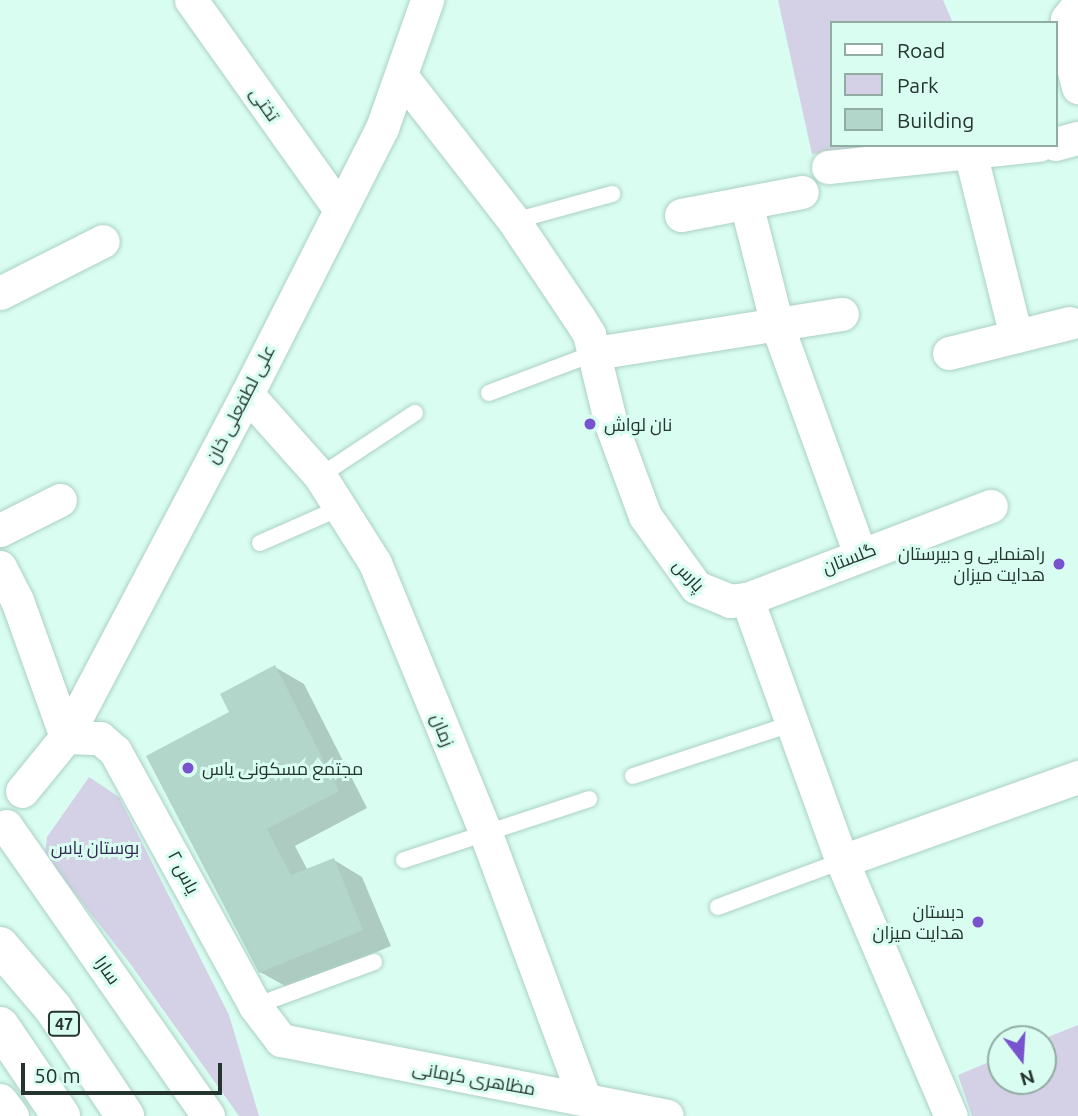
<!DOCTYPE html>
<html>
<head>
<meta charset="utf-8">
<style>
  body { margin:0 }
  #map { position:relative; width:1078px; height:1116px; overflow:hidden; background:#d9fef1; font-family:Ubuntu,Cairo,sans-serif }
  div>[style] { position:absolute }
  .green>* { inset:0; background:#d4d1e6 }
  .shadow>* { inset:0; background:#0003 }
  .building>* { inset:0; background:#b2d6c9 }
  .roads { filter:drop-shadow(0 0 2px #acd0c4) drop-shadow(0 0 2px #acd0c4) }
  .lane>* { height:16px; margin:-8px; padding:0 8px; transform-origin:8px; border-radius:8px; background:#fff }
  .street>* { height:33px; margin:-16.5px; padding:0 16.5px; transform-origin:16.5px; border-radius:16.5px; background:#fff }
  .highway>* { height:38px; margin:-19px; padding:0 19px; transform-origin:19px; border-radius:19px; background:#fff }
  .dots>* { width:19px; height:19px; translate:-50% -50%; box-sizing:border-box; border:4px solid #d9fef1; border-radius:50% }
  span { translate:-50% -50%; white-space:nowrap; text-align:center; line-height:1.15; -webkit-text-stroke:6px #d9fef1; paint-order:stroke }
  .shield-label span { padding:2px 5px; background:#d9fef1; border:2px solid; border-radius:5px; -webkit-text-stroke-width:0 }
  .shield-label { font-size:16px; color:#25342f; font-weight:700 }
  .street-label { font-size:18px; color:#25342f }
  .poi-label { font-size:18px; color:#25342f }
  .left { translate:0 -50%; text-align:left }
  .right { translate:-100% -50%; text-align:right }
  .park-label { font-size:18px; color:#352955 }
  .legend { position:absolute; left:830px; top:21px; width:228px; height:126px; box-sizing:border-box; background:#d9fef1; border:2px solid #91ada3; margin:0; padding:9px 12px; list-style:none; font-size:21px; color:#25342f }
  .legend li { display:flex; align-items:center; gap:14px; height:35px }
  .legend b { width:35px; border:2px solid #91ada3 }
  .north { position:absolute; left:987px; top:1025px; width:70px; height:70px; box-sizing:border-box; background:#d9fef1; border:2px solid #91ada3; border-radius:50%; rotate:163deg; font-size:19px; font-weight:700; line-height:28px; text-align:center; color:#25342f }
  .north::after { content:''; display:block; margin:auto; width:24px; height:32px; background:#7853cd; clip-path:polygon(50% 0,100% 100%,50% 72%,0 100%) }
  .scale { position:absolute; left:21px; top:1063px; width:201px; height:32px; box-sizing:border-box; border:4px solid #25342f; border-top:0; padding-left:9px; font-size:21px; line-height:24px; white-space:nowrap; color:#25342f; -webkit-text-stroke:5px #d9fef1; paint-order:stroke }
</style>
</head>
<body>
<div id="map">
  <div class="green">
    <div style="clip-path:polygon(778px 0,943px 0,953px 23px,831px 23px,831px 145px,945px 145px,812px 154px)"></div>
    <div style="clip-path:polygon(89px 777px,119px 797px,229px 1015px,259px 1116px,239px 1116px,129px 962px,45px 856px,47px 837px)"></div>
    <div style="clip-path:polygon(1078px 1025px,1078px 1116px,972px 1116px,958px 1075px,1001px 1057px,1001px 1081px,1043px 1081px,1043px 1039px)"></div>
  </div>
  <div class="shadow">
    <div style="clip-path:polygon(275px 667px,304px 684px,367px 808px,295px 846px,308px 871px,334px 860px,362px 877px,391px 946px,289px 988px,260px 972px,232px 713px)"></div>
  </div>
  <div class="building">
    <div style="clip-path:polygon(275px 665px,339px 791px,267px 829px,291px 875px,334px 858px,363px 930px,259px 973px,146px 756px,229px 712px,220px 694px)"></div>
  </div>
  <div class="roads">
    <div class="lane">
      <div style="left:514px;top:221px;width:102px;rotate:-15.4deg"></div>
      <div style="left:489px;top:393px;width:113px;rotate:-20.7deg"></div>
      <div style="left:320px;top:476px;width:114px;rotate:-33.6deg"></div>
      <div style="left:260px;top:543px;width:90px;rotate:-23.7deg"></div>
      <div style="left:633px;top:776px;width:166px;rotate:-18.2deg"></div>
      <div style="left:404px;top:860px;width:195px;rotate:-18.2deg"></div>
      <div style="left:718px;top:907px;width:132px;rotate:-20.4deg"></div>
      <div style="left:255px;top:1006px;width:127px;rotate:-20.3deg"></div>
    </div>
    <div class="street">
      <div style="left:191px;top:0;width:255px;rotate:54.6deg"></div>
      <div style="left:1078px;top:5px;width:18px;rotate:128deg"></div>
      <div style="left:1067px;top:19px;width:17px;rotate:97deg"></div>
      <div style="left:1065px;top:36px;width:53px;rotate:75.7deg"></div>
      <div style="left:402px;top:77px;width:182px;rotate:52.1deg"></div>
      <div style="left:514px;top:221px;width:117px;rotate:56.2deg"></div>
      <div style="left:579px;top:318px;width:19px;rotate:58deg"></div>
      <div style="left:589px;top:334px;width:93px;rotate:76.3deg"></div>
      <div style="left:611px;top:424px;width:98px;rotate:69.7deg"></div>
      <div style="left:645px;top:516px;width:87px;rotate:54.3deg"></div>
      <div style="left:696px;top:587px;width:37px;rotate:22deg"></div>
      <div style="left:730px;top:601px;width:17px;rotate:-7deg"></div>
      <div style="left:747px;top:599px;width:261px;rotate:-20.9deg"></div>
      <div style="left:1055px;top:144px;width:24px;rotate:-15deg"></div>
      <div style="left:970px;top:152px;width:190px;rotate:76deg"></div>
      <div style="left:828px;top:167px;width:212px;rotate:-6deg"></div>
      <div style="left:746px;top:203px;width:126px;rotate:75.7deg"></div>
      <div style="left:777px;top:325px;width:244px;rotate:70.1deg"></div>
      <div style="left:681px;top:215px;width:123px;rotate:-10.8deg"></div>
      <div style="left:0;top:293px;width:115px;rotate:-26.8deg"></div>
      <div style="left:595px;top:353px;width:250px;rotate:-9deg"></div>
      <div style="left:949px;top:353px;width:124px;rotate:-14deg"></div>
      <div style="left:247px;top:394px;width:110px;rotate:48.3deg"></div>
      <div style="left:320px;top:476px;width:103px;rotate:57.7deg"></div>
      <div style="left:375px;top:563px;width:293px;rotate:67.7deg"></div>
      <div style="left:486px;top:834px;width:282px;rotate:69.6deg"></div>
      <div style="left:0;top:530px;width:67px;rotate:-26.6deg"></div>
      <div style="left:0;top:567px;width:37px;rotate:63deg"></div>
      <div style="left:17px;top:600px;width:145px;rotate:70.3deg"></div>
      <div style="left:747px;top:599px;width:279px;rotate:70.1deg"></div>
      <div style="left:842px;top:861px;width:277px;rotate:66.9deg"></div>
      <div style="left:66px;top:737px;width:34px;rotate:2deg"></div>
      <div style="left:100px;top:738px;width:20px;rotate:41deg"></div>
      <div style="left:115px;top:751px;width:291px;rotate:61.2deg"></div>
      <div style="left:255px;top:1006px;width:43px;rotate:52.6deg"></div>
      <div style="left:281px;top:1040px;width:393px;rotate:11.1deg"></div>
      <div style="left:22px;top:791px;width:70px;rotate:-50.8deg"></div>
      <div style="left:66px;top:737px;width:388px;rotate:-62.2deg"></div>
      <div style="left:247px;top:394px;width:298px;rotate:-63.1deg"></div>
      <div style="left:382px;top:128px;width:136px;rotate:-70.6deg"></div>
      <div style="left:6px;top:826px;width:353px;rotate:55.1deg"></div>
      <div style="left:842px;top:861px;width:251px;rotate:-19.6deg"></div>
      <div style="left:0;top:1100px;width:20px;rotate:53deg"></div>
    </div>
    <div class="highway">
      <div style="left:0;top:946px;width:82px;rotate:49.5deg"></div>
      <div style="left:53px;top:1008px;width:130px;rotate:56.3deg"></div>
      <div style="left:0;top:1026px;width:109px;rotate:55.9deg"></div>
    </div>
  </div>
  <div class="dots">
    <div style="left:590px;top:424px;background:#7853cd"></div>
    <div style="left:1059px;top:564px;background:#7853cd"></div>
    <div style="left:188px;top:768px;background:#7853cd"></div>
    <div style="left:978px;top:922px;background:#7853cd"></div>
  </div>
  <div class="shield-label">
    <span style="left:64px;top:1024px">47</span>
  </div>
  <div class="street-label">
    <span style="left:265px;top:104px;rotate:55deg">تختی</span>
    <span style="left:240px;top:404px;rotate:-63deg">علی لطفعلی خان</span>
    <span style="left:849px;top:558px;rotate:-21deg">گلستان</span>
    <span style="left:689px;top:575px;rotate:47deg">پارس</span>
    <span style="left:443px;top:730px;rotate:68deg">زمان</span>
    <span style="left:184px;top:872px;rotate:62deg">یاس ۲</span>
    <span style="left:108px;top:970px;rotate:55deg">سارا</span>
    <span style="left:474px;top:1078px;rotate:10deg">مظاهری کرمانی</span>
  </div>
  <div class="poi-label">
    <span class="left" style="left:604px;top:424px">نان لواش</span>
    <span class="right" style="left:1045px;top:564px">راهنمایی و دبیرستان<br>هدایت میزان</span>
    <span class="left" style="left:202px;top:768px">مجتمع مسکونی یاس</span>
    <span class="right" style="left:964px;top:922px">دبستان<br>هدایت میزان</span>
  </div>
  <div class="park-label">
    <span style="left:95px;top:847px">بوستان یاس</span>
  </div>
  <ul class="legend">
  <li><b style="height:9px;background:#fff"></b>Road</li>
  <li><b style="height:19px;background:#d4d1e6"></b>Park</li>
  <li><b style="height:19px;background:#b2d6c9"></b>Building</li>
  </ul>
  <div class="north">N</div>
  <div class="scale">50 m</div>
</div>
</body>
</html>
